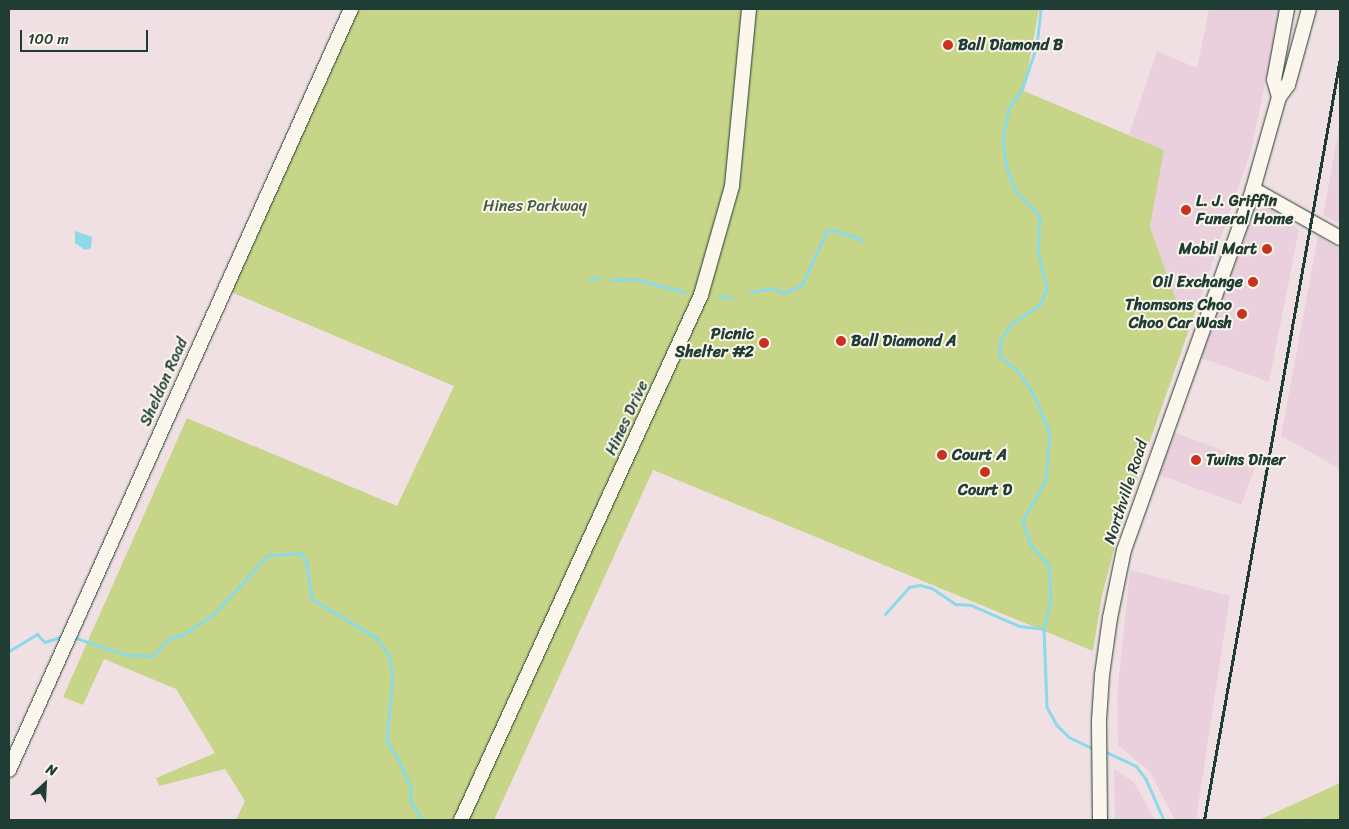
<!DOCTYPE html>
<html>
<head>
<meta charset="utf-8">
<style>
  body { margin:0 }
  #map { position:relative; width:1349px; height:829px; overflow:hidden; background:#f1e0e3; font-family:Sriracha,sans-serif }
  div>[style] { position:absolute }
  .built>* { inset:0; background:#ead0dc; transform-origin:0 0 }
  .green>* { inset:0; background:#c7d589 }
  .water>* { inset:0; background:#8bdae8 }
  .stream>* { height:2.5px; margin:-1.25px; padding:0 1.25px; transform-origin:1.25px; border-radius:1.25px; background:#8bdae8 }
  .roads { filter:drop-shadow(0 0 1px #1f3d34) drop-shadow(0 0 1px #1f3d34) }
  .secondary>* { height:14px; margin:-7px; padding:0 7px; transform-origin:7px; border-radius:7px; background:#fbf7ec }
  .rail>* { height:2.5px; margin:-1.25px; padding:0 1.25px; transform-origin:1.25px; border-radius:1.25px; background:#1f3d34 }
  .dots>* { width:14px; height:14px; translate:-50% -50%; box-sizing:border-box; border:2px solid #fbf7ec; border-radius:50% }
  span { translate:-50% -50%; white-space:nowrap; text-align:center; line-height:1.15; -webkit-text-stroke:4px #fbf7ec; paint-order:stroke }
  .poi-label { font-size:16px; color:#1f3d34; font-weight:700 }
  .left { translate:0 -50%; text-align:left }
  .right { translate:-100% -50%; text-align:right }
  .park-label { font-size:16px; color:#415b45 }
  .street-label { font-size:16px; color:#1f3d34 }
  .frame { position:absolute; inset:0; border:10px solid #1f3d34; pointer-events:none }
  .north { position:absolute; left:20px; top:759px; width:50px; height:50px; -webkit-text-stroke:4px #fbf7ec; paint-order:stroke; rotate:25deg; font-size:14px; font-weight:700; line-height:20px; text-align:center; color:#1f3d34 }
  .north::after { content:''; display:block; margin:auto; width:18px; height:22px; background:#1f3d34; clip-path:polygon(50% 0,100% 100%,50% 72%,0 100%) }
  .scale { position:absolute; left:20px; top:30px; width:128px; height:22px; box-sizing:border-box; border:2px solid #1f3d34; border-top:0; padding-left:6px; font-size:15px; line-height:18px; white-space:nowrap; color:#1f3d34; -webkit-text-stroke:4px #fbf7ec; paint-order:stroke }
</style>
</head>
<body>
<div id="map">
  <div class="built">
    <div style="clip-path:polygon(1209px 9px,1279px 9px,1279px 17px,1251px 151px,1196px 310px,1178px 305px,1150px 227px,1163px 150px,1129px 135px,1157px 51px,1197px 68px)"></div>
    <div style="clip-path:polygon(1340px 123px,1340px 224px,1323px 215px)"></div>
    <div style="clip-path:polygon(1265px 206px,1277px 211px,1299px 230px,1269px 382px,1201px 358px,1252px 212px,1255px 207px)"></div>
    <div style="clip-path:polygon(1318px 236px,1340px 249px,1340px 469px,1281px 436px)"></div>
    <div style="left:1173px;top:432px;width:89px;height:45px;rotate:20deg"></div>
    <div style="clip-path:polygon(1130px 570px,1230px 596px,1196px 820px,1175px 820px,1150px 772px,1118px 745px,1117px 696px)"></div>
    <div style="clip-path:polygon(1114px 769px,1134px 782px,1155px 820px,1115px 820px)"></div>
  </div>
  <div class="green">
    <div style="clip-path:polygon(358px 9px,1039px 9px,1024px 91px,1164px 150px,1150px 227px,1178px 305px,1196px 310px,1121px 523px,1102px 595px,1093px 651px,653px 470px,494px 820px,236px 820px,245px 801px,225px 769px,159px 786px,156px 778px,215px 753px,176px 689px,104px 659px,83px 705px,63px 697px,187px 418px,397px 506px,454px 386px,231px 292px)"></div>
    <div style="clip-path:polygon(1340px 783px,1340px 820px,1259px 820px)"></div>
  </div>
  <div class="water">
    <div style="clip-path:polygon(75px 231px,92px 237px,91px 248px,85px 250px,75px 243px)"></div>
  </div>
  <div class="stream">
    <div style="left:1041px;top:9px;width:37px;rotate:96deg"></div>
    <div style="left:1037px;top:46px;width:46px;rotate:108.8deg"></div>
    <div style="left:1022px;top:90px;width:22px;rotate:126deg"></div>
    <div style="left:1009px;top:108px;width:32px;rotate:101deg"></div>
    <div style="left:1003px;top:139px;width:26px;rotate:83deg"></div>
    <div style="left:1006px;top:165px;width:27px;rotate:70deg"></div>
    <div style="left:1015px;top:190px;width:36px;rotate:46deg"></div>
    <div style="left:1040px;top:216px;width:33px;rotate:93deg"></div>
    <div style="left:1038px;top:249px;width:41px;rotate:77.3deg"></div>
    <div style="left:1047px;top:289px;width:16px;rotate:112deg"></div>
    <div style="left:1041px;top:304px;width:35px;rotate:145deg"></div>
    <div style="left:1012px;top:324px;width:19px;rotate:125deg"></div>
    <div style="left:1001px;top:340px;width:16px;rotate:94deg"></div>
    <div style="left:1000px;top:356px;width:23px;rotate:40deg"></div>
    <div style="left:1018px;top:371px;width:29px;rotate:56deg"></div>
    <div style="left:1034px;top:395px;width:41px;rotate:67.2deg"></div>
    <div style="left:1050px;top:433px;width:48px;rotate:94.8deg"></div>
    <div style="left:1046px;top:481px;width:46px;rotate:119.9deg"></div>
    <div style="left:1023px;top:521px;width:25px;rotate:72deg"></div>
    <div style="left:1031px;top:545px;width:27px;rotate:48deg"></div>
    <div style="left:1049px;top:565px;width:36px;rotate:87deg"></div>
    <div style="left:1051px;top:601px;width:29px;rotate:104deg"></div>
    <div style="left:1044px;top:629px;width:78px;rotate:87.8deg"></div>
    <div style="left:1047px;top:707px;width:21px;rotate:61deg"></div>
    <div style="left:1057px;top:725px;width:17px;rotate:45deg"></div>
    <div style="left:1069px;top:737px;width:28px;rotate:26deg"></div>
    <div style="left:590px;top:279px;width:10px;rotate:-11deg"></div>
    <div style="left:611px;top:280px;width:25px;rotate:-2deg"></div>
    <div style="left:636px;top:279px;width:50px;rotate:15.2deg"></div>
    <div style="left:751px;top:292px;width:23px;rotate:-10deg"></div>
    <div style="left:774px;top:288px;width:11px;rotate:27deg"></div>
    <div style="left:784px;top:293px;width:20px;rotate:-24deg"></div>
    <div style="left:802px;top:285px;width:60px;rotate:-65.6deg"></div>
    <div style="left:827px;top:230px;width:11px;rotate:5deg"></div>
    <div style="left:838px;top:231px;width:26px;rotate:21deg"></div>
    <div style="left:719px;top:296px;width:13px;rotate:9deg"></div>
    <div style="left:885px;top:614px;width:36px;rotate:-48deg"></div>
    <div style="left:909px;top:587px;width:11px;rotate:-10deg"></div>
    <div style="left:920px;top:585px;width:12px;rotate:14deg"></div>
    <div style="left:932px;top:588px;width:29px;rotate:34deg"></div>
    <div style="left:956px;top:604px;width:15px;rotate:4deg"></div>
    <div style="left:971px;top:605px;width:52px;rotate:23.6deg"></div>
    <div style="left:1019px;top:626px;width:25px;rotate:7deg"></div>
    <div style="left:73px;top:637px;width:57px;rotate:18.4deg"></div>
    <div style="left:127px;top:655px;width:26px;rotate:2deg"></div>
    <div style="left:153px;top:656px;width:25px;rotate:-47deg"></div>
    <div style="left:170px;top:638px;width:12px;rotate:-14deg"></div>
    <div style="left:182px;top:635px;width:37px;rotate:-33deg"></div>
    <div style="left:213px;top:615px;width:81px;rotate:-47.5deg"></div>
    <div style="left:268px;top:555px;width:33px;rotate:-3deg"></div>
    <div style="left:301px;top:553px;width:12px;rotate:59deg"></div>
    <div style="left:307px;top:563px;width:36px;rotate:82deg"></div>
    <div style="left:312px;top:599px;width:76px;rotate:31deg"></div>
    <div style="left:377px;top:638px;width:21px;rotate:55deg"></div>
    <div style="left:389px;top:655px;width:20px;rotate:79deg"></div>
    <div style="left:393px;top:675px;width:67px;rotate:95.1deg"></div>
    <div style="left:387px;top:742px;width:19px;rotate:55deg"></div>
    <div style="left:398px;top:758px;width:32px;rotate:66deg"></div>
    <div style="left:411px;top:787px;width:15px;rotate:90deg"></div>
    <div style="left:411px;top:802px;width:22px;rotate:56deg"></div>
    <div style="left:9px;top:651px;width:33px;rotate:-31deg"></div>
    <div style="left:37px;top:634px;width:11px;rotate:45deg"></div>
    <div style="left:45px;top:642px;width:19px;rotate:-18deg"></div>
    <div style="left:1104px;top:751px;width:35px;rotate:25deg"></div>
    <div style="left:1136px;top:766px;width:16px;rotate:52deg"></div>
    <div style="left:1146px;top:779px;width:45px;rotate:66.3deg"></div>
    <div style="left:1311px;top:819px;width:4px;rotate:14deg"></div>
  </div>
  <div class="roads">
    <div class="secondary">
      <div style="left:1279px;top:97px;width:18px;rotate:-106deg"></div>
      <div style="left:1274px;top:80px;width:72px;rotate:-79.6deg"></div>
      <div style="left:1253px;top:189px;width:100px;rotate:29.4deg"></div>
      <div style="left:9px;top:770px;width:834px;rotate:-65.8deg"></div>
      <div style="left:461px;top:820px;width:577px;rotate:-65.43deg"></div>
      <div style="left:701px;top:295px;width:113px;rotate:-74.1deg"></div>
      <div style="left:732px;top:186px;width:178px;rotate:-84.5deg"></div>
      <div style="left:1100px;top:820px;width:99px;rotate:-90.6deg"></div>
      <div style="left:1099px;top:721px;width:46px;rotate:-86.3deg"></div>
      <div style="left:1102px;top:675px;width:58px;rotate:-82deg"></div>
      <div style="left:1110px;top:618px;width:69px;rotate:-78.4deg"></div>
      <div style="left:1124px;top:550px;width:383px;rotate:-70.3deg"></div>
      <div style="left:1253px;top:189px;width:96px;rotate:-74.2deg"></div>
      <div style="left:1279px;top:97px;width:15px;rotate:-53deg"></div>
      <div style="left:1288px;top:85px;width:79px;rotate:-74.6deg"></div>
    </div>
  </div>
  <div class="rail">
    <div style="left:1204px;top:820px;width:774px;rotate:-79.88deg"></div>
  </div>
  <div class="dots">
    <div style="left:948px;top:45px;background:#c8321e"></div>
    <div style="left:1186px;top:210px;background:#c8321e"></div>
    <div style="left:1267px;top:249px;background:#c8321e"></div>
    <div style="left:1253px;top:282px;background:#c8321e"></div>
    <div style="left:1242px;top:314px;background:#c8321e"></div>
    <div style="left:841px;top:341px;background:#c8321e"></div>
    <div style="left:764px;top:343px;background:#c8321e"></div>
    <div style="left:942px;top:455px;background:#c8321e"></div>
    <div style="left:1196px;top:460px;background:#c8321e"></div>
    <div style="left:985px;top:472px;background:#c8321e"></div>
  </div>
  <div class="poi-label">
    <span class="left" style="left:958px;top:45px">Ball Diamond B</span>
    <span class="left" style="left:1196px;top:210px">L. J. Griffin<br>Funeral Home</span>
    <span class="right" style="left:1257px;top:249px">Mobil Mart</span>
    <span class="right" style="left:1243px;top:282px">Oil Exchange</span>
    <span class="right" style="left:1232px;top:314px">Thomsons Choo<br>Choo Car Wash</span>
    <span class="right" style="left:754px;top:343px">Picnic<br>Shelter #2</span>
    <span class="left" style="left:851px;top:341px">Ball Diamond A</span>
    <span class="left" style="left:952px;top:455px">Court A</span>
    <span class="left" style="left:1206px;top:460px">Twins Diner</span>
    <span style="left:985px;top:490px">Court D</span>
  </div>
  <div class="park-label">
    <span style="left:535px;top:206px">Hines Parkway</span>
  </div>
  <div class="street-label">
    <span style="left:164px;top:382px;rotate:-66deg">Sheldon Road</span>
    <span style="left:627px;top:418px;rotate:-65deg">Hines Drive</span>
    <span style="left:1126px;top:492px;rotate:-72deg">Northville Road</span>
  </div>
  <div class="frame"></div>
  <div class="north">N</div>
  <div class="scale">100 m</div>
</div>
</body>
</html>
